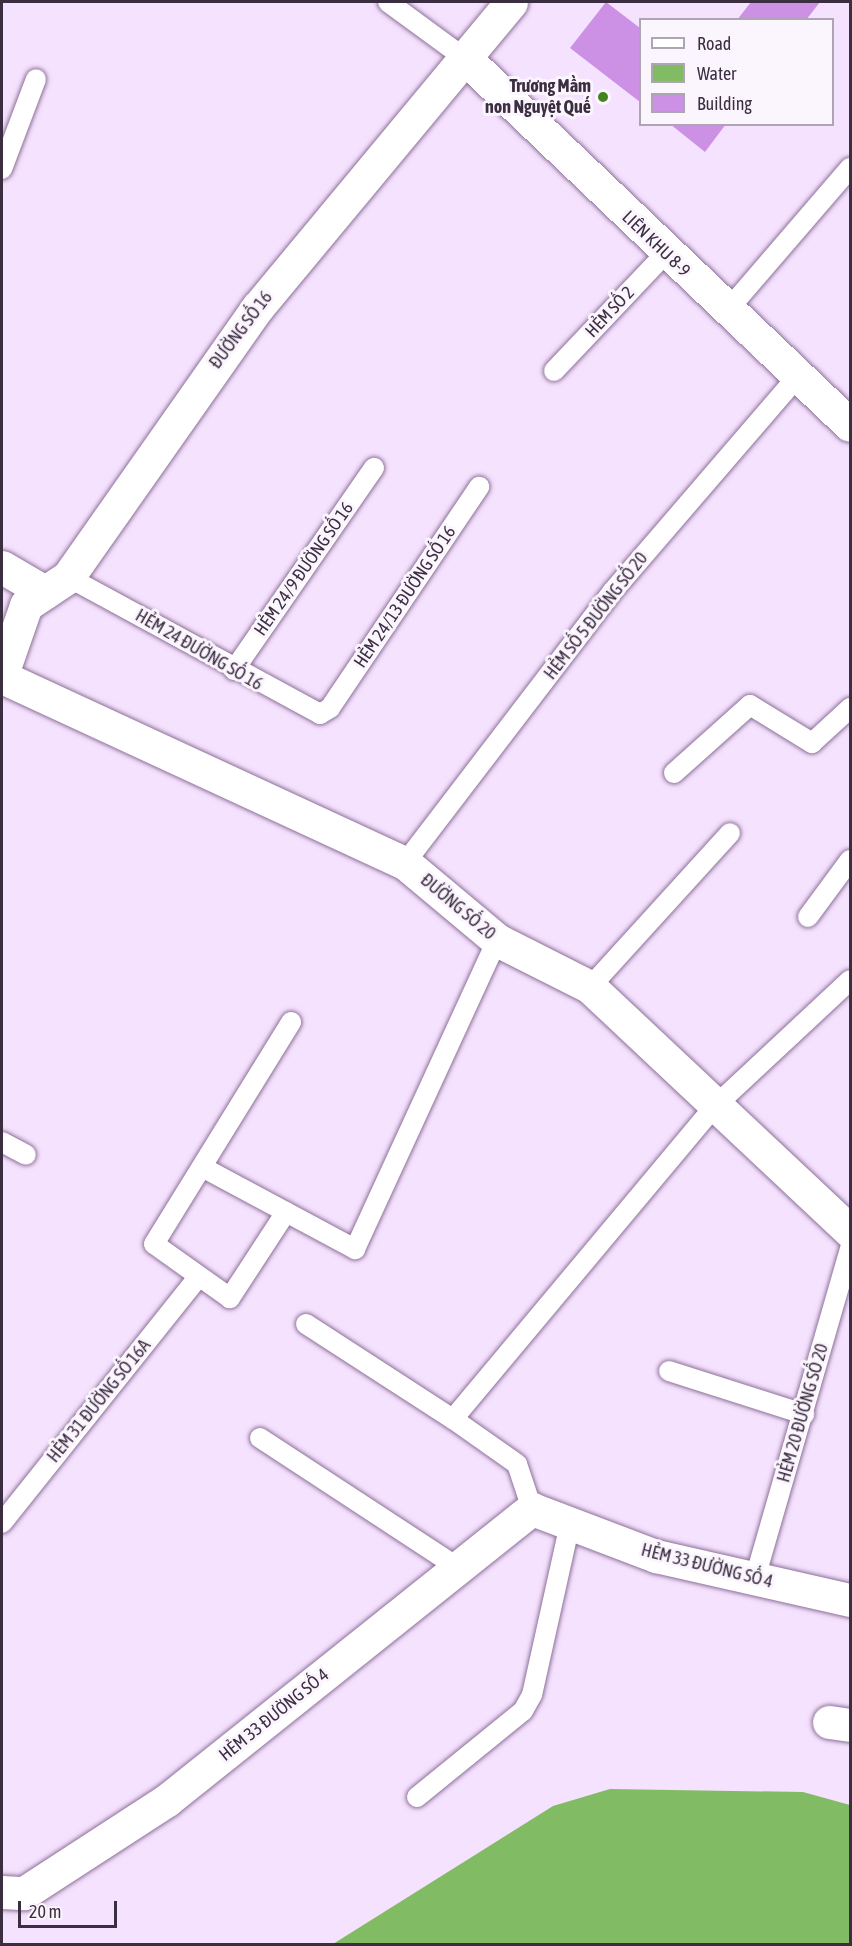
<!DOCTYPE html>
<html>
<head>
<meta charset="utf-8">
<style>
  body { margin:0 }
  #map { position:relative; width:852px; height:1946px; overflow:hidden; background:#f5e2fe; font-family:"Asap Condensed",sans-serif }
  div>[style] { position:absolute }
  .water>* { inset:0; background:#81bb64 }
  .building>* { inset:0; background:#cc90e4 }
  .roads { filter:drop-shadow(0 0 2px #8d7099) drop-shadow(0 0 2px #8d7099) }
  .lane>* { height:20px; margin:-10px; padding:0 10px; transform-origin:10px; border-radius:10px; background:#fff }
  .street>* { height:33px; margin:-16.5px; padding:0 16.5px; transform-origin:16.5px; border-radius:16.5px; background:#fff }
  .dots>* { width:16px; height:16px; translate:-50% -50%; box-sizing:border-box; border:3px solid #fbf5fe; border-radius:50% }
  span { translate:-50% -50%; white-space:nowrap; text-align:center; line-height:1.15; -webkit-text-stroke:6px #fbf5fe; paint-order:stroke }
  .poi-label { font-size:18px; color:#3b2e40; font-weight:700 }
  .right { translate:-100% -50%; text-align:right }
  .street-label { font-size:18px; color:#3b2e40 }
  .frame { position:absolute; inset:0; border:3px solid #3b2e40; pointer-events:none }
  .legend { position:absolute; left:639px; top:18px; width:195px; height:108px; box-sizing:border-box; background:#fbf5fe; border:2px solid #aea5b2; margin:0; padding:8px 10px; list-style:none; font-size:18px; color:#3b2e40 }
  .legend li { display:flex; align-items:center; gap:12px; height:30px }
  .legend b { width:30px; border:2px solid #aea5b2 }
  .scale { position:absolute; left:18px; top:1901px; width:99px; height:27px; box-sizing:border-box; border:3px solid #3b2e40; border-top:0; padding-left:8px; font-size:18px; line-height:21px; white-space:nowrap; color:#3b2e40; -webkit-text-stroke:4px #fbf5fe; paint-order:stroke }
</style>
</head>
<body>
<div id="map">
  <div class="water">
    <div style="clip-path:polygon(610px 1789px,803px 1792px,850px 1805px,850px 1944px,333px 1944px,553px 1806px)"></div>
  </div>
  <div class="building">
    <div style="clip-path:polygon(606px 2px,640px 28px,640px 102px,570px 48px)"></div>
    <div style="clip-path:polygon(751px 2px,820px 2px,806px 20px,737px 20px)"></div>
    <div style="clip-path:polygon(670px 124px,726px 124px,705px 152px)"></div>
  </div>
  <div class="roads">
    <div class="lane">
      <div style="left:388px;top:2px;width:97px;rotate:36.2deg"></div>
      <div style="left:2px;top:169px;width:96px;rotate:-69.3deg"></div>
      <div style="left:727px;top:311px;width:189px;rotate:-49.3deg"></div>
      <div style="left:554px;top:371px;width:161px;rotate:-46.5deg"></div>
      <div style="left:68px;top:577px;width:287px;rotate:28.5deg"></div>
      <div style="left:320px;top:714px;width:12px;rotate:-31deg"></div>
      <div style="left:330px;top:708px;width:267px;rotate:-56deg"></div>
      <div style="left:234px;top:670px;width:246px;rotate:-55.3deg"></div>
      <div style="left:674px;top:773px;width:102px;rotate:-41.8deg"></div>
      <div style="left:750px;top:705px;width:73px;rotate:31.5deg"></div>
      <div style="left:812px;top:743px;width:52px;rotate:-42.6deg"></div>
      <div style="left:405px;top:863px;width:342px;rotate:-52.6deg"></div>
      <div style="left:613px;top:591px;width:282px;rotate:-49.3deg"></div>
      <div style="left:808px;top:917px;width:71px;rotate:-53.6deg"></div>
      <div style="left:590px;top:987px;width:208px;rotate:-47.7deg"></div>
      <div style="left:2px;top:1142px;width:27px;rotate:28deg"></div>
      <div style="left:202px;top:1167px;width:174px;rotate:28.2deg"></div>
      <div style="left:355px;top:1249px;width:340px;rotate:-65.3deg"></div>
      <div style="left:286px;top:1212px;width:103px;rotate:123.1deg"></div>
      <div style="left:230px;top:1298px;width:93px;rotate:-144.6deg"></div>
      <div style="left:154px;top:1244px;width:261px;rotate:-58.3deg"></div>
      <div style="left:306px;top:1324px;width:175px;rotate:32.9deg"></div>
      <div style="left:669px;top:1371px;width:142px;rotate:17.7deg"></div>
      <div style="left:260px;top:1438px;width:238px;rotate:33.2deg"></div>
      <div style="left:532px;top:1509px;width:47px;rotate:-108.4deg"></div>
      <div style="left:517px;top:1464px;width:78px;rotate:-144.9deg"></div>
      <div style="left:453px;top:1419px;width:407px;rotate:-50.1deg"></div>
      <div style="left:714px;top:1107px;width:186px;rotate:-43deg"></div>
      <div style="left:2px;top:1523px;width:312px;rotate:-51.4deg"></div>
      <div style="left:755px;top:1578px;width:343px;rotate:-73.9deg"></div>
      <div style="left:417px;top:1797px;width:136px;rotate:-39.1deg"></div>
      <div style="left:523px;top:1711px;width:18px;rotate:-61deg"></div>
      <div style="left:532px;top:1695px;width:175px;rotate:-77.5deg"></div>
    </div>
    <div class="street">
      <div style="left:466px;top:59px;width:530px;rotate:43.63deg"></div>
      <div style="left:2px;top:567px;width:50px;rotate:30.2deg"></div>
      <div style="left:2px;top:674px;width:73px;rotate:-70.8deg"></div>
      <div style="left:26px;top:605px;width:50px;rotate:-33.7deg"></div>
      <div style="left:68px;top:577px;width:330px;rotate:-54.9deg"></div>
      <div style="left:258px;top:307px;width:396px;rotate:-50.3deg"></div>
      <div style="left:2px;top:677px;width:444px;rotate:24.8deg"></div>
      <div style="left:405px;top:863px;width:120px;rotate:39.9deg"></div>
      <div style="left:497px;top:940px;width:104px;rotate:26.8deg"></div>
      <div style="left:590px;top:987px;width:357px;rotate:43.2deg"></div>
      <div style="left:829px;top:1722px;width:21px;rotate:8deg"></div>
      <div style="left:2px;top:1892px;width:22px;rotate:3deg"></div>
      <div style="left:24px;top:1893px;width:171px;rotate:-33deg"></div>
      <div style="left:167px;top:1800px;width:467px;rotate:-38.6deg"></div>
      <div style="left:532px;top:1509px;width:133px;rotate:20.8deg"></div>
      <div style="left:656px;top:1556px;width:199px;rotate:12.8deg"></div>
    </div>
  </div>
  <div class="dots">
    <div style="left:603px;top:97px;background:#468320"></div>
  </div>
  <div class="poi-label">
    <span class="right" style="left:591px;top:97px">Trương Mầm<br>non Nguyệt Quế</span>
  </div>
  <div class="street-label">
    <span style="left:656px;top:244px;rotate:44deg">LIÊN KHU 8-9</span>
    <span style="left:610px;top:312px;rotate:-47deg">HẺM SỐ 2</span>
    <span style="left:241px;top:330px;rotate:-53deg">ĐƯỜNG SỐ 16</span>
    <span style="left:304px;top:569px;rotate:-55deg">HẺM 24/9 ĐƯỜNG SỐ 16</span>
    <span style="left:405px;top:597px;rotate:-56deg">HẺM 24/13 ĐƯỜNG SỐ 16</span>
    <span style="left:596px;top:616px;rotate:-52deg">HẺM SỐ 5 ĐƯỜNG SỐ 20</span>
    <span style="left:199px;top:650px;rotate:30deg">HẺM 24 ĐƯỜNG SỐ 16</span>
    <span style="left:458px;top:907px;rotate:40deg">ĐƯỜNG SỐ 20</span>
    <span style="left:99px;top:1401px;rotate:-51deg">HẺM 31 ĐƯỜNG SỐ 16A</span>
    <span style="left:803px;top:1413px;rotate:-74deg">HẺM 20 ĐƯỜNG SỐ 20</span>
    <span style="left:707px;top:1566px;rotate:14deg">HẺM 33 ĐƯỜNG SỐ 4</span>
    <span style="left:274px;top:1715px;rotate:-39deg">HẺM 33 ĐƯỜNG SỐ 4</span>
  </div>
  <div class="frame"></div>
  <ul class="legend">
  <li><b style="height:8px;background:#fff"></b>Road</li>
  <li><b style="height:16px;background:#81bb64"></b>Water</li>
  <li><b style="height:16px;background:#cc90e4"></b>Building</li>
  </ul>
  <div class="scale">20 m</div>
</div>
</body>
</html>
